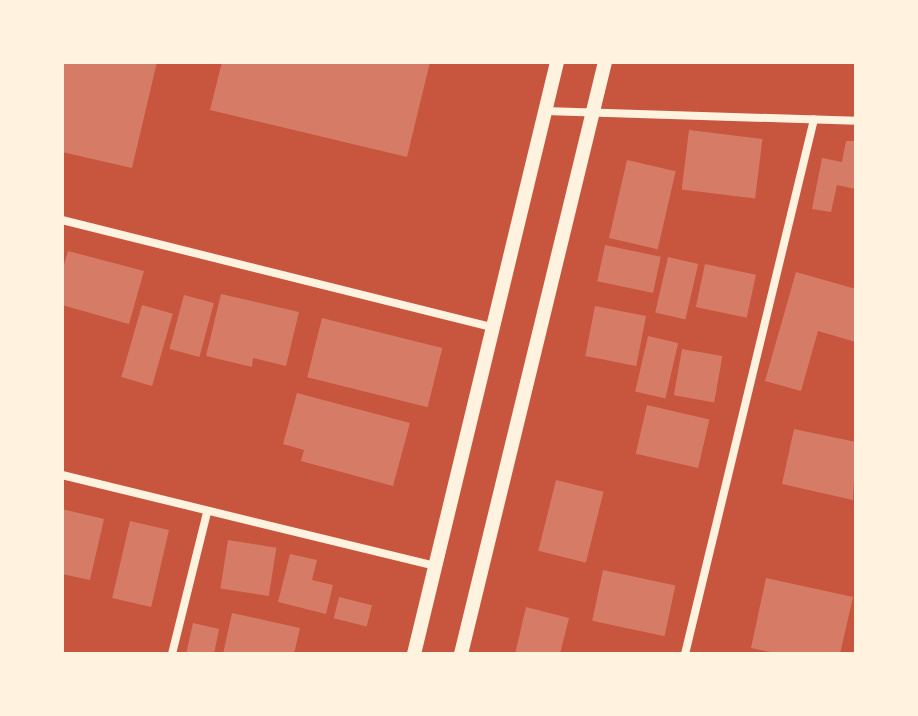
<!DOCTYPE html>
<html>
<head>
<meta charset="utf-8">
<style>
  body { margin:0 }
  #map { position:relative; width:918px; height:716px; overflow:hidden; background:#c8553d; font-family:Rubik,sans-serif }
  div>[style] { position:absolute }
  .building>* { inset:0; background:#d67c66; transform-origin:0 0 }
  .minor>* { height:8px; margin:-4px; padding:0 4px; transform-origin:4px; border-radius:4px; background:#fff3e0 }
  .tertiary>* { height:14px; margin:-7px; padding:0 7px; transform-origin:7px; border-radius:7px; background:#fff3e0 }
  span { translate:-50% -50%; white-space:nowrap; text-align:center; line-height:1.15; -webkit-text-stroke:6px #fff3e0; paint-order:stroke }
  .frame { position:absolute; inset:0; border:64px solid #fff3e0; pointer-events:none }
</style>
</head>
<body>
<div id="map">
  <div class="building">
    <div style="clip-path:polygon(62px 62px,157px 62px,132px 168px,62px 152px)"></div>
    <div style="clip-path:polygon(222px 62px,430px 62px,407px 157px,210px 110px)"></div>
    <div style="left:689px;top:130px;width:74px;height:60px;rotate:7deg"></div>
    <div style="clip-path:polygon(846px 141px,856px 141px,856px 189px,837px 185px,831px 212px,812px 209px,822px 158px,842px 162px)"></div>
    <div style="left:627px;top:160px;width:50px;height:80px;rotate:13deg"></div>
    <div style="left:605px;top:245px;width:57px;height:37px;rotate:12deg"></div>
    <div style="clip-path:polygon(68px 251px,144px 271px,129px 324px,62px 305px,62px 272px)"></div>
    <div style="left:668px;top:257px;width:31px;height:57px;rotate:13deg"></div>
    <div style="left:705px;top:264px;width:52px;height:44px;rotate:12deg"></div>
    <div style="clip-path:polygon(796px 272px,856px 289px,856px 342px,818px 331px,801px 391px,765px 381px)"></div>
    <div style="clip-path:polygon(221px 294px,299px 312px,286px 366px,253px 358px,252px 367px,206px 356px)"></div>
    <div style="left:184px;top:295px;width:31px;height:56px;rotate:15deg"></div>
    <div style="left:142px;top:305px;width:32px;height:75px;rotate:16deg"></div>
    <div style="left:595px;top:306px;width:52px;height:51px;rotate:11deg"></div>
    <div style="left:322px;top:318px;width:124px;height:61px;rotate:14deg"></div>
    <div style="left:648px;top:336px;width:31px;height:57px;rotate:13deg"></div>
    <div style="left:682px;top:349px;width:41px;height:47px;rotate:10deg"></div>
    <div style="clip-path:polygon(297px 393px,410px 423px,393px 486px,301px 461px,304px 450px,283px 444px)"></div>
    <div style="left:647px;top:405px;width:64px;height:50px;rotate:13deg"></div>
    <div style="clip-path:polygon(794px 429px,856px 442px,853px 500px,782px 484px)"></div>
    <div style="left:556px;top:480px;width:49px;height:73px;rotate:14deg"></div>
    <div style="clip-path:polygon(62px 509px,104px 519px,90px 580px,62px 574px)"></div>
    <div style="left:130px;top:521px;width:40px;height:79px;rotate:13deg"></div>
    <div style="left:228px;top:540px;width:49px;height:49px;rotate:9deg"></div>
    <div style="clip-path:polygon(290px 554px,317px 560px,312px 580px,333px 585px,326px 614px,278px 602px)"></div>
    <div style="left:603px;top:570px;width:74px;height:52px;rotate:12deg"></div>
    <div style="clip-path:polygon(766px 578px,853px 597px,840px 654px,779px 654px,751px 648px)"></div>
    <div style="left:339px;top:597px;width:34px;height:22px;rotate:14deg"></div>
    <div style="clip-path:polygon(526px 607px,569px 618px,560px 654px,515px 654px)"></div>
    <div style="clip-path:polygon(232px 613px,300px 628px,294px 654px,223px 654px)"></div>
    <div style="clip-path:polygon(193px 623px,219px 629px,214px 654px,186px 654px)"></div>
  </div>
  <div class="minor">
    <div style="left:545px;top:111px;width:311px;rotate:1.8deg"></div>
    <div style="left:62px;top:220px;width:445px;rotate:14deg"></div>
    <div style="left:62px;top:475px;width:385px;rotate:13.7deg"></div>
    <div style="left:172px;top:654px;width:145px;rotate:-76.1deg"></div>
    <div style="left:685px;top:654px;width:550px;rotate:-76.44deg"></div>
  </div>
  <div class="tertiary">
    <div style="left:414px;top:654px;width:609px;rotate:-76.42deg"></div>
    <div style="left:461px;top:654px;width:609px;rotate:-76.33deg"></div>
  </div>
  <div class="frame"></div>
</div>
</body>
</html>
